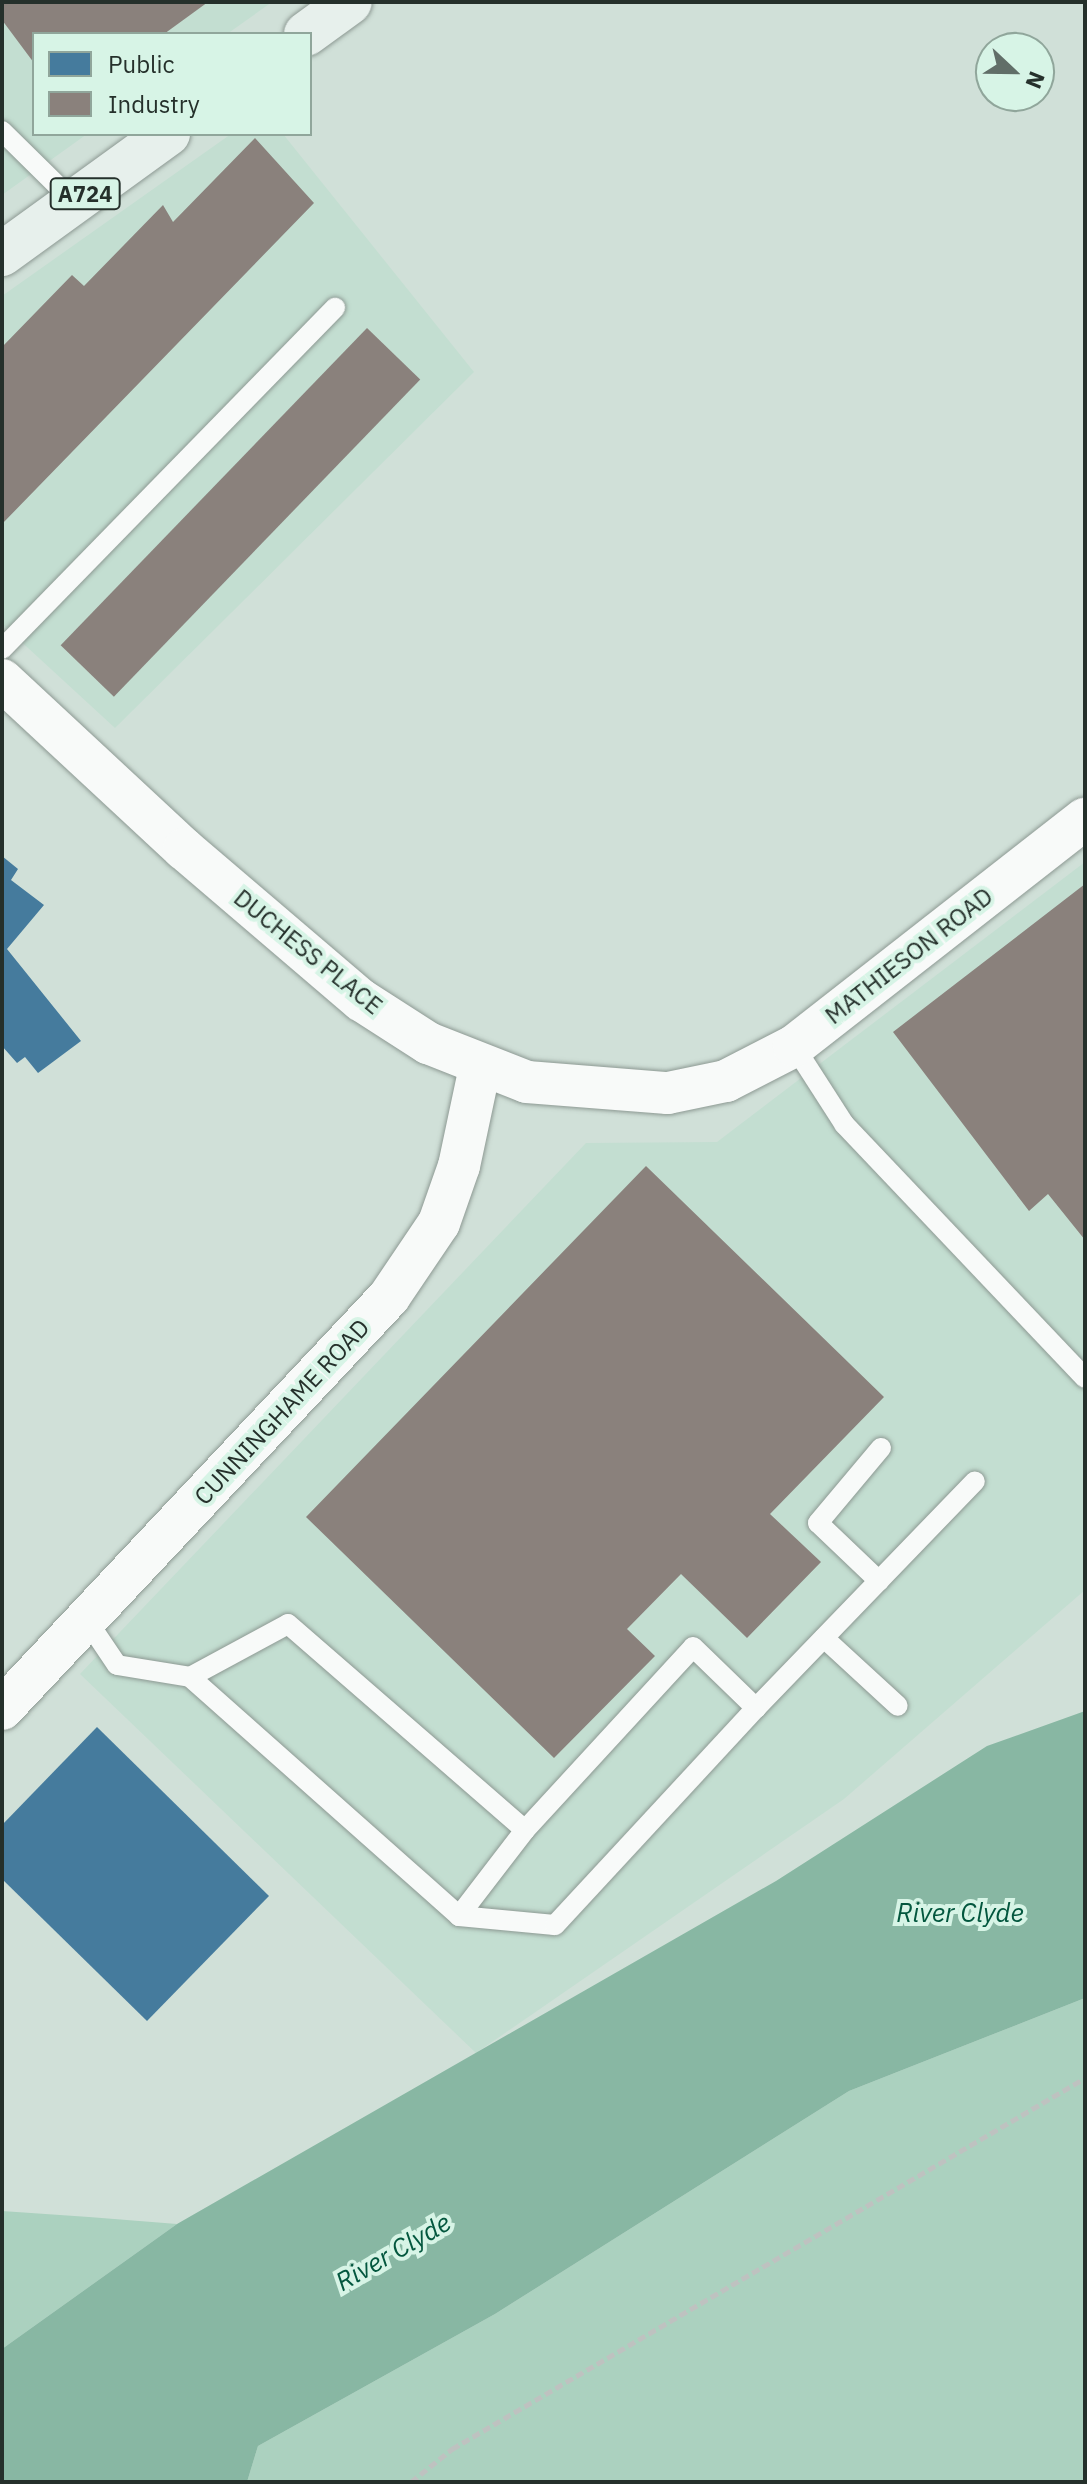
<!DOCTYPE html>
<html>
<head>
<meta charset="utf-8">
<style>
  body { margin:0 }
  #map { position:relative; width:1087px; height:2484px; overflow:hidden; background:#d0e0d8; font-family:"IBM Plex Sans",sans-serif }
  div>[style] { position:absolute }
  .built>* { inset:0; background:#c3ded1 }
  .green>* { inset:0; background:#abd1bf }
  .water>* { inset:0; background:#88b7a3 }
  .public>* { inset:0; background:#457b9d }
  .industry>* { inset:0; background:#8a817c; transform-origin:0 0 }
  .path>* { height:5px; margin-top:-2.5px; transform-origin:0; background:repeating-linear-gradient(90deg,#bec2c0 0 8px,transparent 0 12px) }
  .roads { filter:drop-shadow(0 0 2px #8d9993) drop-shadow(0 0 2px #8d9993) }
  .service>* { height:20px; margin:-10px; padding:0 10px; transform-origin:10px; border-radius:10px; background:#f8faf9 }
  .minor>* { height:42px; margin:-21px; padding:0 21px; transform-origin:21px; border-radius:21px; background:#f8faf9 }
  .primary>* { height:44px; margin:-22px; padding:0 22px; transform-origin:22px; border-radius:22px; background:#e7f0ec }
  span { translate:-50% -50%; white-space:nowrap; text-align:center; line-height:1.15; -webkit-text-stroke:8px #d7f4e6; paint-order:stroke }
  .shield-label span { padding:2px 6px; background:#d7f4e6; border:2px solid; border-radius:6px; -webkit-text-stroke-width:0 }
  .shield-label { font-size:22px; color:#25302b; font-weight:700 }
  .street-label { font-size:24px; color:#25302b }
  .water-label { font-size:26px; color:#03573e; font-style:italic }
  .frame { position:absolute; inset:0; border:4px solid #25302b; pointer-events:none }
  .legend { position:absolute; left:32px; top:32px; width:280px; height:104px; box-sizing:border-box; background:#d7f4e6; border:2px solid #90a69b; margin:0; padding:10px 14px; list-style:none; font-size:24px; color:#25302b }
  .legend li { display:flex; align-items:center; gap:16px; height:40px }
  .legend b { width:40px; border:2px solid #90a69b }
  .north { position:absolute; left:975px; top:32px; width:80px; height:80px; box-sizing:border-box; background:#d7f4e6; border:2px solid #90a69b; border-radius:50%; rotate:112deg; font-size:22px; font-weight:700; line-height:32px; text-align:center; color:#25302b }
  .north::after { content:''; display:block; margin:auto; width:28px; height:36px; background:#616e68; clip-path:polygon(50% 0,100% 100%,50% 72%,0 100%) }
</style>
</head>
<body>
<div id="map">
  <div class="built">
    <div style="clip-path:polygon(2px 2px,272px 2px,227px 34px,34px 34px,34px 134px,87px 134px,2px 195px)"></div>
    <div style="clip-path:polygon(231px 134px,283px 134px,474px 372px,115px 728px,2px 624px,2px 296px)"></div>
    <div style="clip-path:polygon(1085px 862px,1085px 1590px,844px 1799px,476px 2053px,80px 1674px,586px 1143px,717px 1142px)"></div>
  </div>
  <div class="green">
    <div style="clip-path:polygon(1085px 1998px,1085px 2482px,247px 2482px,258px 2446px,495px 2314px,849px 2091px)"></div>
    <div style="clip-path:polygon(2px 2211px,89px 2217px,177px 2224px,2px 2349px)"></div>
  </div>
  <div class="water">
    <div style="clip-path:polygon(1085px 1711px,1085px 1998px,849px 2091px,495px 2314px,258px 2446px,247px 2482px,2px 2482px,2px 2349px,177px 2224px,776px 1881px,987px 1746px)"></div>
  </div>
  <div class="public">
    <div style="clip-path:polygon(2px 856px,18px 869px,11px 880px,44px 905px,7px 949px,81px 1041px,38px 1073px,25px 1057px,17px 1063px,2px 1046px)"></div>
    <div style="clip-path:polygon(97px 1727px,269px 1896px,147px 2021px,2px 1879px,2px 1825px)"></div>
  </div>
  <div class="industry">
    <div style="clip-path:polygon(2px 2px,208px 2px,164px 34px,34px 34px,34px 63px,2px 20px)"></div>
    <div style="clip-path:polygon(255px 138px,314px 203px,2px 524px,2px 347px,72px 275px,84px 286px,163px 205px,173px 222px)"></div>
    <div style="left:367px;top:328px;width:74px;height:441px;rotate:44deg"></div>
    <div style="clip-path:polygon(1085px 884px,1085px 1240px,1048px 1194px,1029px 1211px,893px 1032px)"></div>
    <div style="clip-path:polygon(646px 1166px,884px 1397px,770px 1514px,821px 1562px,747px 1638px,681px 1574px,627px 1629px,655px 1656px,554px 1758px,306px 1517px)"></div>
  </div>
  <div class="path">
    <div style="left:411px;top:2482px;width:53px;rotate:-38.8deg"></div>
    <div style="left:452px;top:2449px;width:734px;rotate:-30.37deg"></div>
  </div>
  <div class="roads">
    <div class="service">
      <div style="left:2px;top:131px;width:101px;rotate:44.6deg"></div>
      <div style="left:2px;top:649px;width:477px;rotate:-45.7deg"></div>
      <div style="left:794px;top:1046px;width:93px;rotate:57.3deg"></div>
      <div style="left:844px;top:1124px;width:350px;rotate:46.5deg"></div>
      <div style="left:879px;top:1581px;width:84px;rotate:-136.4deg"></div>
      <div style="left:818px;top:1523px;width:98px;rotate:-50deg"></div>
      <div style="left:86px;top:1619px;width:55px;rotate:56deg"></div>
      <div style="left:117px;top:1665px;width:74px;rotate:9.3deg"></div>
      <div style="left:190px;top:1677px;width:111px;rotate:-28.4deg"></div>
      <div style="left:288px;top:1624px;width:314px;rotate:41deg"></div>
      <div style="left:525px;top:1830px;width:248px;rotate:-47.4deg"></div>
      <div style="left:693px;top:1647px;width:88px;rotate:44.1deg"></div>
      <div style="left:756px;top:1708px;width:315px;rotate:-46deg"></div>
      <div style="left:824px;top:1638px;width:100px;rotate:42.6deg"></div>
      <div style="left:190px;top:1677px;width:360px;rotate:41.6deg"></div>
      <div style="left:459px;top:1916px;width:108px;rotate:-52.5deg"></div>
      <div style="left:459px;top:1916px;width:96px;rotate:5.4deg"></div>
      <div style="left:555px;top:1925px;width:296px;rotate:-47.2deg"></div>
    </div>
    <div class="minor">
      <div style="left:2px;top:680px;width:248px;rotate:42.9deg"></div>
      <div style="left:184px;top:849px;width:233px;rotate:40.5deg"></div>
      <div style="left:361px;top:1000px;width:80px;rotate:32.7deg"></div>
      <div style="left:428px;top:1043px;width:106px;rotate:21.5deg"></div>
      <div style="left:527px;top:1082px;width:141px;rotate:4.5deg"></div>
      <div style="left:668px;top:1093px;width:59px;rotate:-11.7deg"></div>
      <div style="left:726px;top:1081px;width:76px;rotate:-27.2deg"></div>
      <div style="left:794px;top:1046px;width:369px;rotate:-38deg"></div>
      <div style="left:2px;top:1709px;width:565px;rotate:-46.79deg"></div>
      <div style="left:389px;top:1297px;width:89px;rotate:-56deg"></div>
      <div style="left:439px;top:1223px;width:60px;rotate:-70.7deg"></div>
      <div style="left:459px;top:1166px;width:101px;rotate:-78deg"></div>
    </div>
    <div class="primary">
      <div style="left:306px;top:34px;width:54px;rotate:-36deg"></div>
      <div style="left:2px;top:254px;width:205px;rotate:-35.9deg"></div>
    </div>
  </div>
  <div class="shield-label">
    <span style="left:85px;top:194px">A724</span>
  </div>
  <div class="street-label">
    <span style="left:308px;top:952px;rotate:39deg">DUCHESS PLACE</span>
    <span style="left:909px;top:956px;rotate:-38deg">MATHIESON ROAD</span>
    <span style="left:282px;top:1412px;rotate:-47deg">CUNNINGHAME ROAD</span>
  </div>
  <div class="water-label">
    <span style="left:960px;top:1913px">River Clyde</span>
    <span style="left:393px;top:2252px;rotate:-30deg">River Clyde</span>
  </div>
  <div class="frame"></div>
  <ul class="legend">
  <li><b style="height:22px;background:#457b9d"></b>Public</li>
  <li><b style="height:22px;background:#8a817c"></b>Industry</li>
  </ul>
  <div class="north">N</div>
</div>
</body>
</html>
